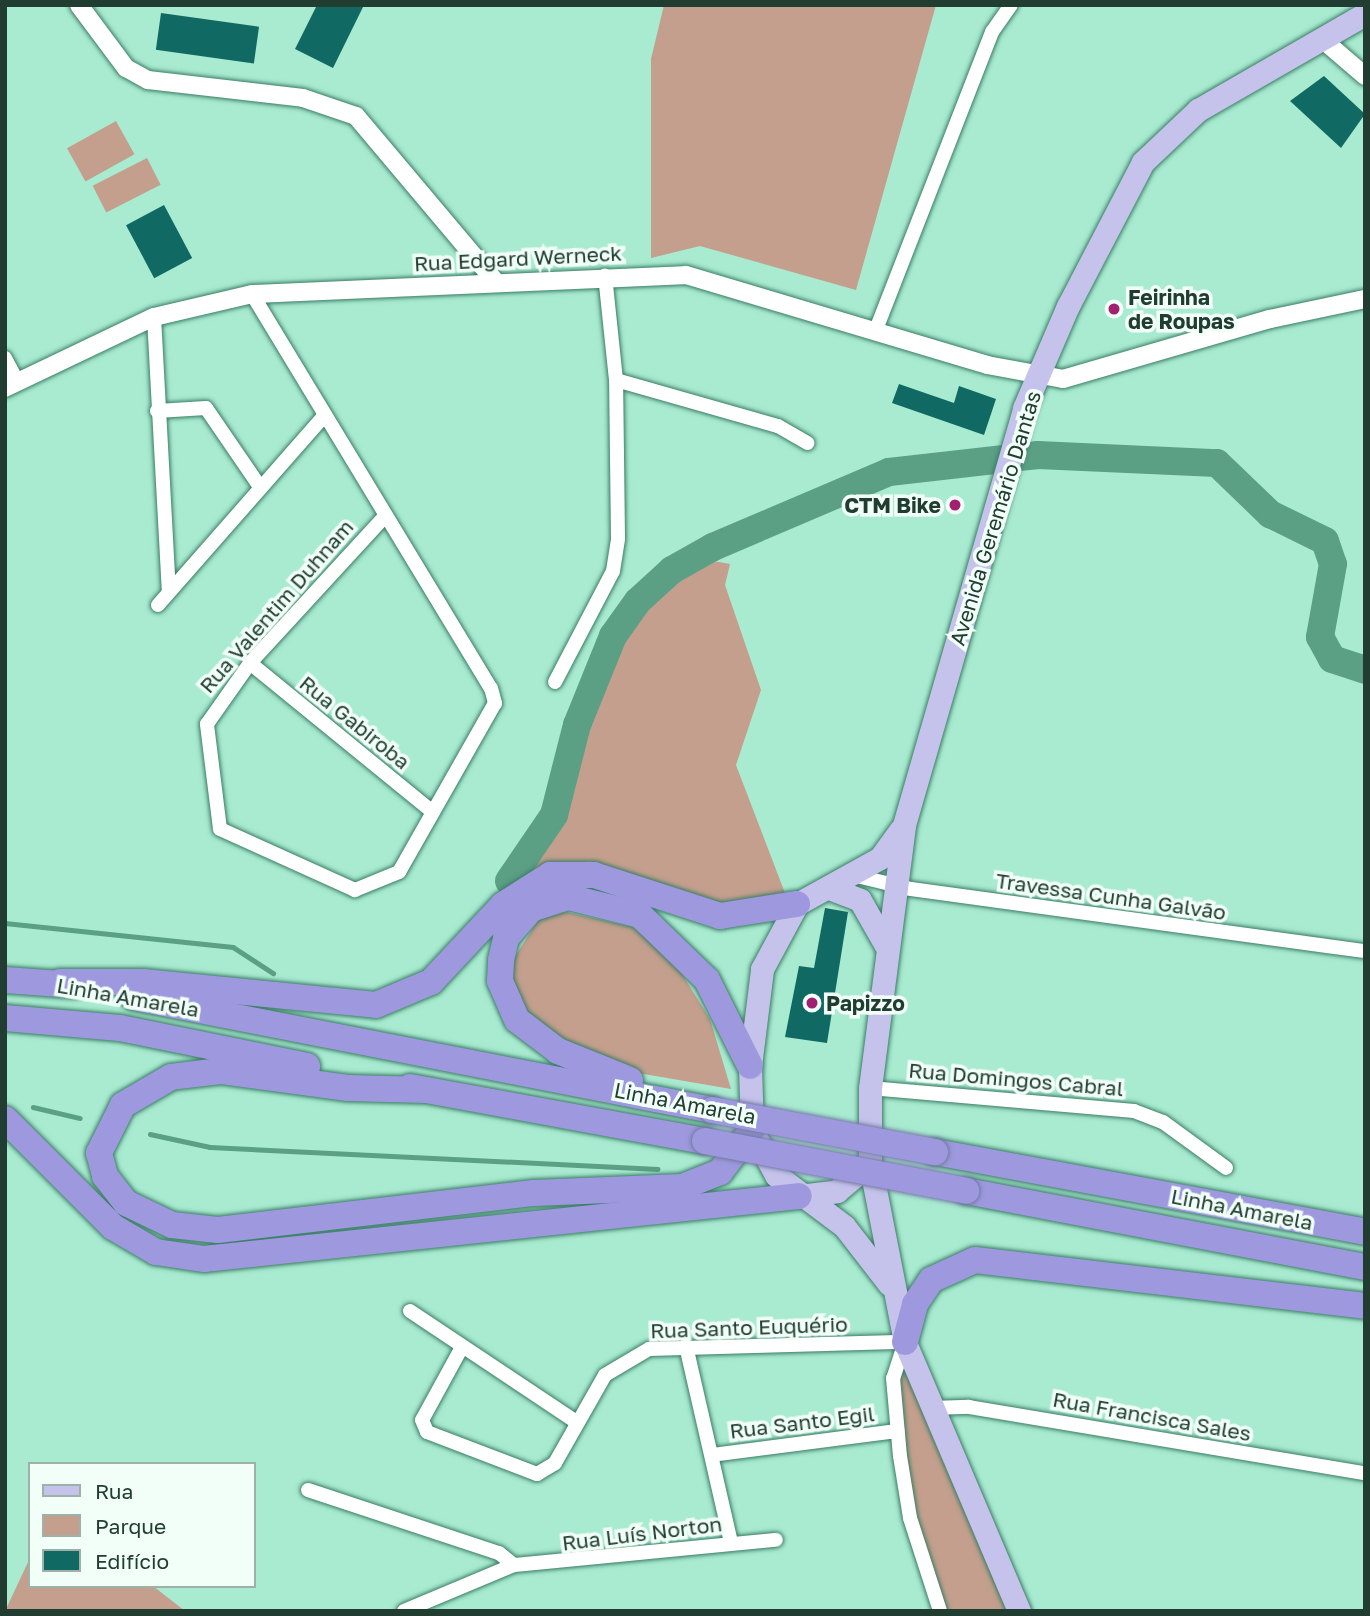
<!DOCTYPE html>
<html>
<head>
<meta charset="utf-8">
<style>
  body { margin:0 }
  #map { position:relative; width:1370px; height:1616px; overflow:hidden; background:#a8ebd0; font-family:"Golos Text",sans-serif }
  div>[style] { position:absolute }
  .green>* { inset:0; background:#c49f8d; transform-origin:0 0 }
  .stream>* { height:4.5px; margin:-2.25px; padding:0 2.25px; transform-origin:2.25px; border-radius:2.25px; background:#5b9f85 }
  .river>* { height:28px; margin:-14px; padding:0 14px; transform-origin:14px; border-radius:14px; background:#5b9f85 }
  .building>* { inset:0; background:#116963; transform-origin:0 0 }
  .roads { filter:drop-shadow(0 0 2px #3b7d65) drop-shadow(0 0 2px #3b7d65) }
  .minor>* { height:14px; margin:-7px; padding:0 7px; transform-origin:7px; border-radius:7px; background:#fff }
  .tertiary>* { height:18px; margin:-9px; padding:0 9px; transform-origin:9px; border-radius:9px; background:#fff }
  .primary>* { height:23px; margin:-11.5px; padding:0 11.5px; transform-origin:11.5px; border-radius:11.5px; background:#c5c2eb }
  .motorway>* { height:26px; margin:-13px; padding:0 13px; transform-origin:13px; border-radius:13px; background:#9e99de }
  .bridges { filter:drop-shadow(0 0 2px #7279a2) drop-shadow(0 0 2px #7279a2) }
  .motorway-bridge>* { height:26px; margin:-13px; padding:0 13px; transform-origin:13px; border-radius:13px; background:#9e99de }
  .dots>* { width:19px; height:19px; translate:-50% -50%; box-sizing:border-box; border:4px solid #f2fff9; border-radius:50% }
  span { translate:-50% -50%; white-space:nowrap; text-align:center; line-height:1.15; -webkit-text-stroke:7px #f2fff9; paint-order:stroke }
  .street-label { font-size:21px; color:#213d32 }
  .poi-label { font-size:21px; color:#213d32; font-weight:700 }
  .left { translate:0 -50%; text-align:left }
  .right { translate:-100% -50%; text-align:right }
  .frame { position:absolute; inset:0; border:7px solid #213d32; pointer-events:none }
  .legend { position:absolute; left:28px; top:1462px; width:228px; height:126px; box-sizing:border-box; background:#f2fff9; border:2px solid #9eb1a9; margin:0; padding:9px 12px; list-style:none; font-size:21px; color:#213d32 }
  .legend li { display:flex; align-items:center; gap:14px; height:35px }
  .legend b { width:35px; border:2px solid #9eb1a9 }
</style>
</head>
<body>
<div id="map">
  <div class="green">
    <div style="clip-path:polygon(664px 5px,936px 5px,856px 290px,700px 246px,651px 258px,651px 59px)"></div>
    <div style="left:116px;top:121px;width:38px;height:56px;rotate:61deg"></div>
    <div style="left:147px;top:158px;width:30px;height:61px;rotate:63deg"></div>
    <div style="clip-path:polygon(691px 557px,730px 564px,725px 585px,761px 690px,736px 765px,785px 893px,733px 906px,680px 898px,590px 861px,524px 872px,619px 624px)"></div>
    <div style="clip-path:polygon(562px 911px,632px 927px,672px 958px,710px 1019px,731px 1089px,638px 1073px,562px 1043px,519px 1006px,510px 978px,514px 958px,539px 919px)"></div>
    <div style="clip-path:polygon(905px 1356px,1015px 1611px,945px 1611px,915px 1516px,898px 1393px)"></div>
    <div style="clip-path:polygon(30px 1558px,30px 1586px,153px 1586px,185px 1611px,5px 1611px)"></div>
  </div>
  <div class="stream">
    <div style="left:5px;top:923px;width:229px;rotate:6deg"></div>
    <div style="left:233px;top:947px;width:48px;rotate:33deg"></div>
    <div style="left:33px;top:1107px;width:48px;rotate:13.2deg"></div>
    <div style="left:150px;top:1134px;width:61px;rotate:12.2deg"></div>
    <div style="left:210px;top:1147px;width:448px;rotate:2.8deg"></div>
  </div>
  <div class="river">
    <div style="left:509px;top:881px;width:80px;rotate:-55.7deg"></div>
    <div style="left:554px;top:815px;width:93px;rotate:-75.7deg"></div>
    <div style="left:577px;top:725px;width:96px;rotate:-68deg"></div>
    <div style="left:613px;top:636px;width:43px;rotate:-54.5deg"></div>
    <div style="left:638px;top:601px;width:46px;rotate:-42.4deg"></div>
    <div style="left:672px;top:570px;width:47px;rotate:-29.3deg"></div>
    <div style="left:713px;top:547px;width:191px;rotate:-23.1deg"></div>
    <div style="left:889px;top:472px;width:150px;rotate:-6.5deg"></div>
    <div style="left:1038px;top:455px;width:179px;rotate:2.6deg"></div>
    <div style="left:1217px;top:463px;width:74px;rotate:43.9deg"></div>
    <div style="left:1270px;top:514px;width:61px;rotate:26.1deg"></div>
    <div style="left:1325px;top:541px;width:24px;rotate:71deg"></div>
    <div style="left:1333px;top:564px;width:74px;rotate:100.1deg"></div>
    <div style="left:1320px;top:637px;width:25px;rotate:61deg"></div>
    <div style="left:1332px;top:659px;width:35px;rotate:18deg"></div>
  </div>
  <div class="building">
    <div style="clip-path:polygon(317px 5px,364px 5px,333px 68px,295px 49px)"></div>
    <div style="left:161px;top:13px;width:99px;height:37px;rotate:8deg"></div>
    <div style="clip-path:polygon(1324px 76px,1365px 114px,1341px 148px,1290px 101px)"></div>
    <div style="left:164px;top:205px;width:60px;height:43px;rotate:62deg"></div>
    <div style="clip-path:polygon(899px 384px,954px 403px,959px 386px,996px 399px,984px 435px,892px 403px)"></div>
    <div style="clip-path:polygon(825px 908px,848px 912px,827px 1043px,785px 1037px,799px 966px,814px 968px)"></div>
  </div>
  <div class="roads">
    <div class="minor">
      <div style="left:252px;top:294px;width:461px;rotate:58.8deg"></div>
      <div style="left:491px;top:688px;width:16px;rotate:75deg"></div>
      <div style="left:495px;top:703px;width:194px;rotate:119.6deg"></div>
      <div style="left:399px;top:872px;width:48px;rotate:157.8deg"></div>
      <div style="left:355px;top:890px;width:148px;rotate:-155.7deg"></div>
      <div style="left:220px;top:829px;width:106px;rotate:-97.1deg"></div>
      <div style="left:207px;top:724px;width:75px;rotate:-54.8deg"></div>
      <div style="left:250px;top:663px;width:200px;rotate:-47.4deg"></div>
      <div style="left:154px;top:317px;width:274px;rotate:86.9deg"></div>
      <div style="left:877px;top:327px;width:317px;rotate:-68.7deg"></div>
      <div style="left:992px;top:32px;width:33px;rotate:-55deg"></div>
      <div style="left:5px;top:358px;width:26px;rotate:62deg"></div>
      <div style="left:616px;top:380px;width:168px;rotate:15.9deg"></div>
      <div style="left:778px;top:426px;width:34px;rotate:30deg"></div>
      <div style="left:157px;top:411px;width:49px;rotate:-3.5deg"></div>
      <div style="left:206px;top:408px;width:96px;rotate:55.6deg"></div>
      <div style="left:158px;top:605px;width:250px;rotate:-48.7deg"></div>
      <div style="left:250px;top:663px;width:236px;rotate:39.2deg"></div>
      <div style="left:555px;top:682px;width:125px;rotate:-62.4deg"></div>
      <div style="left:613px;top:571px;width:33px;rotate:-81deg"></div>
      <div style="left:618px;top:538px;width:158px;rotate:-90.7deg"></div>
      <div style="left:616px;top:380px;width:105px;rotate:-96deg"></div>
      <div style="left:853px;top:875px;width:60px;rotate:13.6deg"></div>
      <div style="left:911px;top:889px;width:458px;rotate:7.8deg"></div>
      <div style="left:870px;top:1088px;width:265px;rotate:5deg"></div>
      <div style="left:1134px;top:1111px;width:31px;rotate:21deg"></div>
      <div style="left:1163px;top:1122px;width:78px;rotate:36.1deg"></div>
      <div style="left:410px;top:1311px;width:198px;rotate:33.7deg"></div>
      <div style="left:686px;top:1346px;width:202px;rotate:77.1deg"></div>
      <div style="left:462px;top:1347px;width:83px;rotate:118.7deg"></div>
      <div style="left:422px;top:1420px;width:13px;rotate:67deg"></div>
      <div style="left:427px;top:1432px;width:118px;rotate:20.9deg"></div>
      <div style="left:537px;top:1474px;width:21px;rotate:-31deg"></div>
      <div style="left:555px;top:1463px;width:101px;rotate:-60.4deg"></div>
      <div style="left:605px;top:1375px;width:51px;rotate:-30.6deg"></div>
      <div style="left:649px;top:1349px;width:256px;rotate:-1.6deg"></div>
      <div style="left:905px;top:1342px;width:38px;rotate:108deg"></div>
      <div style="left:893px;top:1378px;width:78px;rotate:84.9deg"></div>
      <div style="left:900px;top:1456px;width:63px;rotate:80.8deg"></div>
      <div style="left:910px;top:1518px;width:98px;rotate:72.1deg"></div>
      <div style="left:932px;top:1408px;width:37px;rotate:-2deg"></div>
      <div style="left:969px;top:1407px;width:401px;rotate:9.5deg"></div>
      <div style="left:712px;top:1455px;width:187px;rotate:-7.4deg"></div>
      <div style="left:308px;top:1490px;width:201px;rotate:18.3deg"></div>
      <div style="left:499px;top:1553px;width:19px;rotate:39deg"></div>
      <div style="left:404px;top:1611px;width:119px;rotate:-22.7deg"></div>
      <div style="left:514px;top:1565px;width:263px;rotate:-5.5deg"></div>
    </div>
    <div class="tertiary">
      <div style="left:79px;top:5px;width:79px;rotate:53.3deg"></div>
      <div style="left:126px;top:68px;width:25px;rotate:29deg"></div>
      <div style="left:148px;top:80px;width:156px;rotate:6.6deg"></div>
      <div style="left:303px;top:98px;width:56px;rotate:18.8deg"></div>
      <div style="left:356px;top:116px;width:217px;rotate:49.9deg"></div>
      <div style="left:1322px;top:39px;width:57px;rotate:40.7deg"></div>
      <div style="left:5px;top:388px;width:165px;rotate:-25.5deg"></div>
      <div style="left:154px;top:317px;width:101px;rotate:-13.2deg"></div>
      <div style="left:252px;top:294px;width:434px;rotate:-2.5deg"></div>
      <div style="left:686px;top:275px;width:314px;rotate:16.6deg"></div>
      <div style="left:987px;top:365px;width:77px;rotate:10.4deg"></div>
      <div style="left:1063px;top:379px;width:216px;rotate:-16.2deg"></div>
      <div style="left:1270px;top:319px;width:97px;rotate:-11.9deg"></div>
    </div>
    <div class="primary">
      <div style="left:829px;top:888px;width:33px;rotate:21deg"></div>
      <div style="left:860px;top:900px;width:51px;rotate:60.4deg"></div>
      <div style="left:799px;top:1196px;width:38px;rotate:-7deg"></div>
      <div style="left:837px;top:1191px;width:43px;rotate:-40.3deg"></div>
      <div style="left:889px;top:1284px;width:73px;rotate:-127.8deg"></div>
      <div style="left:844px;top:1226px;width:85px;rotate:-143.1deg"></div>
      <div style="left:776px;top:1175px;width:51px;rotate:-118.1deg"></div>
      <div style="left:752px;top:1130px;width:64px;rotate:-91.8deg"></div>
      <div style="left:750px;top:1066px;width:98px;rotate:-82.9deg"></div>
      <div style="left:762px;top:969px;width:74px;rotate:-61.7deg"></div>
      <div style="left:797px;top:904px;width:95px;rotate:-29deg"></div>
      <div style="left:880px;top:858px;width:34px;rotate:-54deg"></div>
      <div style="left:1019px;top:1611px;width:292px;rotate:-113deg"></div>
      <div style="left:905px;top:1342px;width:182px;rotate:-101.1deg"></div>
      <div style="left:870px;top:1163px;width:75px;rotate:-90deg"></div>
      <div style="left:870px;top:1088px;width:265px;rotate:-82.6deg"></div>
      <div style="left:904px;top:825px;width:434px;rotate:-73.9deg"></div>
      <div style="left:1024px;top:408px;width:111px;rotate:-66.7deg"></div>
      <div style="left:1068px;top:306px;width:162px;rotate:-62.5deg"></div>
      <div style="left:1143px;top:162px;width:76px;rotate:-43.4deg"></div>
      <div style="left:1198px;top:110px;width:193px;rotate:-29.9deg"></div>
    </div>
    <div class="motorway">
      <div style="left:5px;top:980px;width:70px;rotate:4.1deg"></div>
      <div style="left:60px;top:982px;width:83px"></div>
      <div style="left:143px;top:982px;width:234px;rotate:5.6deg"></div>
      <div style="left:376px;top:1005px;width:60px;rotate:-22.7deg"></div>
      <div style="left:431px;top:982px;width:105px;rotate:-46.9deg"></div>
      <div style="left:503px;top:905px;width:56px;rotate:-32.6deg"></div>
      <div style="left:550px;top:875px;width:44px"></div>
      <div style="left:594px;top:875px;width:133px;rotate:18deg"></div>
      <div style="left:720px;top:916px;width:78px;rotate:-8.9deg"></div>
      <div style="left:133px;top:997px;width:590px;rotate:11.04deg"></div>
      <div style="left:5px;top:1018px;width:115px;rotate:5deg"></div>
      <div style="left:120px;top:1028px;width:191px;rotate:11.5deg"></div>
      <div style="left:630px;top:1080px;width:78px;rotate:-158.1deg"></div>
      <div style="left:558px;top:1051px;width:51px;rotate:-142.9deg"></div>
      <div style="left:517px;top:1020px;width:43px;rotate:-113.6deg"></div>
      <div style="left:500px;top:981px;width:21px;rotate:-87deg"></div>
      <div style="left:501px;top:960px;width:23px;rotate:-77deg"></div>
      <div style="left:506px;top:938px;width:38px;rotate:-49deg"></div>
      <div style="left:531px;top:909px;width:39px;rotate:-18deg"></div>
      <div style="left:568px;top:897px;width:74px;rotate:14deg"></div>
      <div style="left:640px;top:915px;width:93px;rotate:44.1deg"></div>
      <div style="left:707px;top:980px;width:96px;rotate:63.4deg"></div>
      <div style="left:410px;top:1087px;width:300px;rotate:10.4deg"></div>
      <div style="left:426px;top:1090px;width:78px;rotate:-178.5deg"></div>
      <div style="left:348px;top:1088px;width:129px;rotate:-172.4deg"></div>
      <div style="left:220px;top:1071px;width:49px;rotate:173deg"></div>
      <div style="left:171px;top:1077px;width:56px;rotate:149.7deg"></div>
      <div style="left:123px;top:1105px;width:54px;rotate:116.6deg"></div>
      <div style="left:99px;top:1153px;width:24px;rotate:75deg"></div>
      <div style="left:105px;top:1176px;width:34px;rotate:52deg"></div>
      <div style="left:126px;top:1203px;width:51px;rotate:25.6deg"></div>
      <div style="left:172px;top:1225px;width:46px;rotate:6.2deg"></div>
      <div style="left:218px;top:1230px;width:318px;rotate:-6.7deg"></div>
      <div style="left:534px;top:1193px;width:148px;rotate:-2.3deg"></div>
      <div style="left:682px;top:1187px;width:41px;rotate:-21.5deg"></div>
      <div style="left:720px;top:1172px;width:53px;rotate:-52.7deg"></div>
      <div style="left:5px;top:1119px;width:153px;rotate:45deg"></div>
      <div style="left:113px;top:1227px;width:50px;rotate:30.2deg"></div>
      <div style="left:156px;top:1252px;width:49px;rotate:8.3deg"></div>
      <div style="left:204px;top:1259px;width:598px;rotate:-6.04deg"></div>
      <div style="left:935px;top:1152px;width:437px;rotate:10.5deg"></div>
      <div style="left:966px;top:1191px;width:406px;rotate:10.8deg"></div>
      <div style="left:905px;top:1342px;width:39px;rotate:-75deg"></div>
      <div style="left:915px;top:1304px;width:29px;rotate:-56deg"></div>
      <div style="left:931px;top:1280px;width:48px;rotate:-24.4deg"></div>
      <div style="left:975px;top:1260px;width:393px;rotate:6.7deg"></div>
    </div>
  </div>
  <div class="bridges">
    <div class="motorway-bridge">
      <div style="left:712px;top:1110px;width:227px;rotate:10.7deg"></div>
      <div style="left:705px;top:1141px;width:266px;rotate:10.8deg"></div>
    </div>
  </div>
  <div class="dots">
    <div style="left:1114px;top:309px;background:#a12072"></div>
    <div style="left:955px;top:505px;background:#a12072"></div>
    <div style="left:812px;top:1003px;background:#a12072"></div>
  </div>
  <div class="street-label">
    <span style="left:518px;top:258px;rotate:-3deg">Rua Edgard Werneck</span>
    <span style="left:995px;top:518px;rotate:-73deg">Avenida Geremário Dantas</span>
    <span style="left:276px;top:606px;rotate:-49deg">Rua Valentim Duhnam</span>
    <span style="left:355px;top:722px;rotate:39deg">Rua Gabiroba</span>
    <span style="left:1111px;top:896px;rotate:8deg">Travessa Cunha Galvão</span>
    <span style="left:128px;top:997px;rotate:10deg">Linha Amarela</span>
    <span style="left:1016px;top:1079px;rotate:5deg">Rua Domingos Cabral</span>
    <span style="left:685px;top:1103px;rotate:11deg">Linha Amarela</span>
    <span style="left:1242px;top:1209px;rotate:11deg">Linha Amarela</span>
    <span style="left:749px;top:1327px;rotate:-2deg">Rua Santo Euquério</span>
    <span style="left:1152px;top:1416px;rotate:10deg">Rua Francisca Sales</span>
    <span style="left:802px;top:1422px;rotate:-7deg">Rua Santo Egil</span>
    <span style="left:642px;top:1533px;rotate:-7deg">Rua Luís Norton</span>
  </div>
  <div class="poi-label">
    <span class="left" style="left:1128px;top:309px">Feirinha<br>de Roupas</span>
    <span class="right" style="left:941px;top:505px">CTM Bike</span>
    <span class="left" style="left:826px;top:1003px">Papizzo</span>
  </div>
  <div class="frame"></div>
  <ul class="legend">
  <li><b style="height:9px;background:#c5c2eb"></b>Rua</li>
  <li><b style="height:19px;background:#c49f8d"></b>Parque</li>
  <li><b style="height:19px;background:#116963"></b>Edifício</li>
  </ul>
</div>
</body>
</html>
